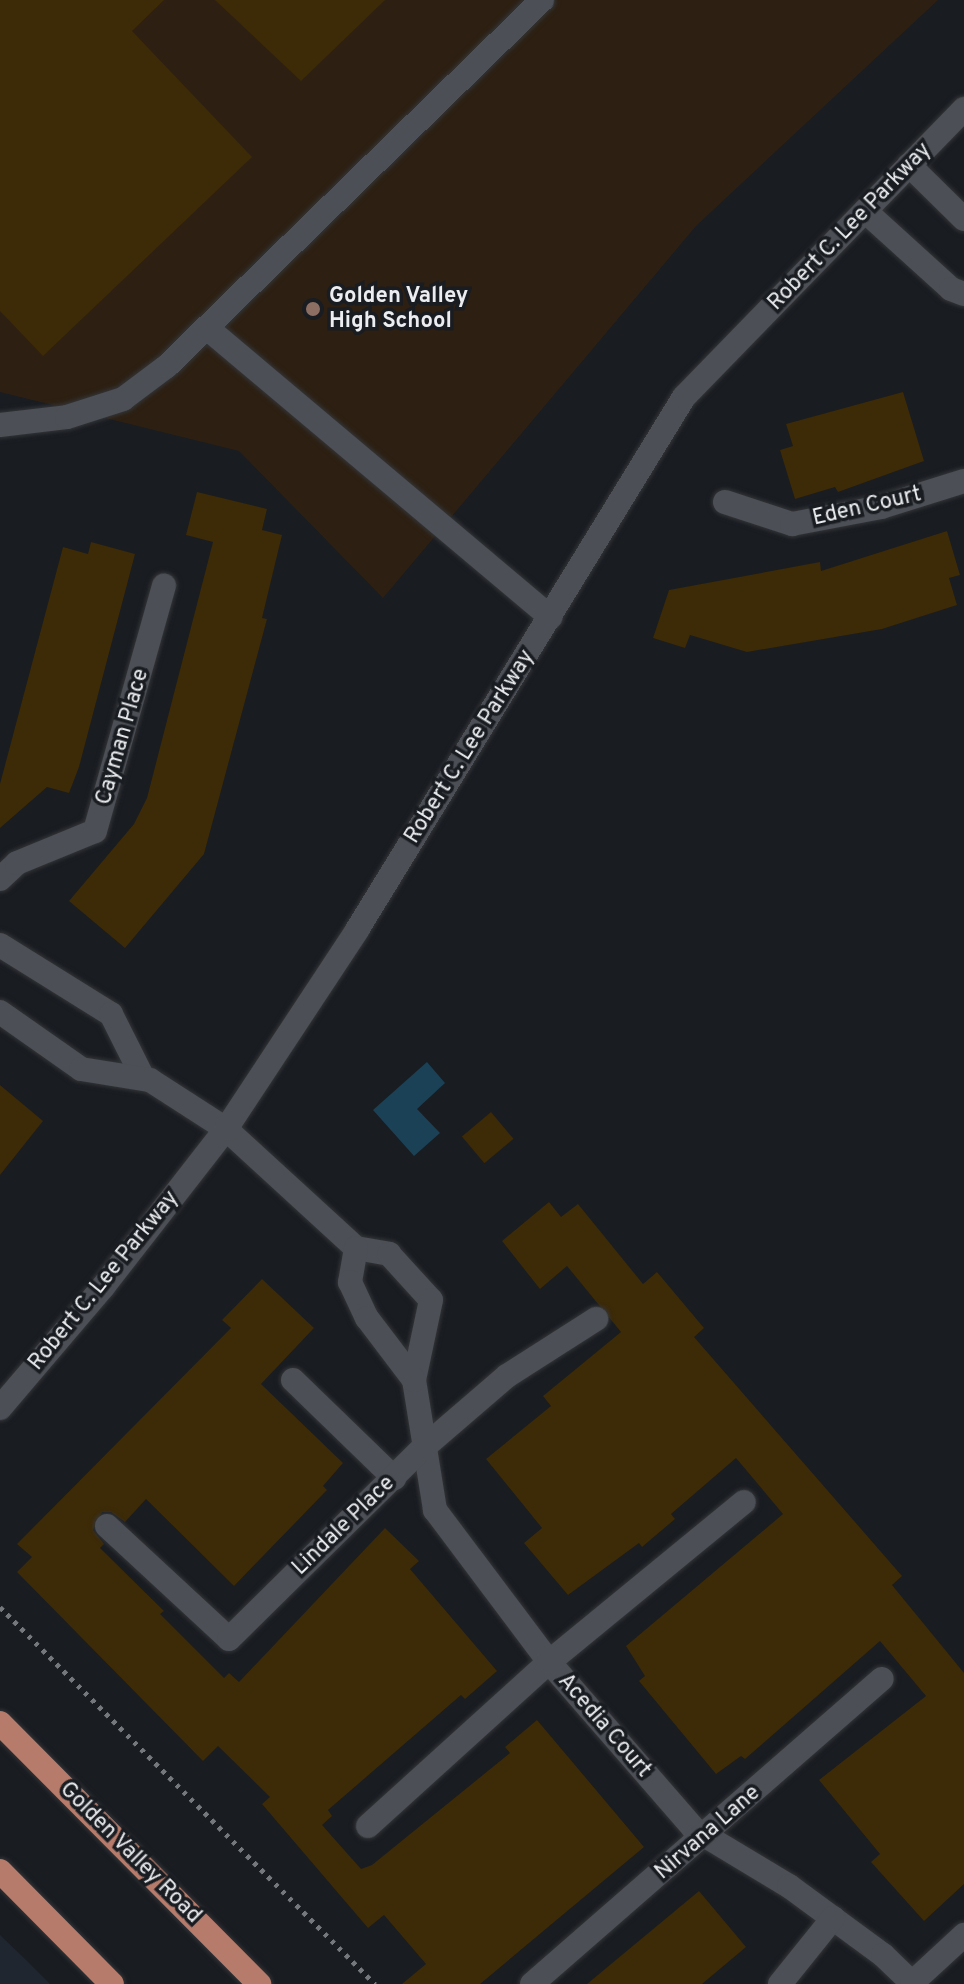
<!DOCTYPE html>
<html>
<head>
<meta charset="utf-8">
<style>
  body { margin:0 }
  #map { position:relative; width:964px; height:1984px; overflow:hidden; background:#191c21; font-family:Overpass,sans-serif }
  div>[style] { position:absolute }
  .built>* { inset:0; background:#20262f }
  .education>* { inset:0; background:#2d2013 }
  .water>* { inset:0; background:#1a4156 }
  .building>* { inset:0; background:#3d2a06; transform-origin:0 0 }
  .path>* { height:5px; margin-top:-2.5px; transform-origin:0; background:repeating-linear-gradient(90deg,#75787c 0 4px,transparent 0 10px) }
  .roads { filter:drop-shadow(0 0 2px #333538) drop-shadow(0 0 2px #333538) }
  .minor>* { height:24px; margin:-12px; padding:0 12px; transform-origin:12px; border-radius:12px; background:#4c4f55 }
  .major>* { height:24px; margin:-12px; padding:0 12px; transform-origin:12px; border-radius:12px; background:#b67b6a }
  .dots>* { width:22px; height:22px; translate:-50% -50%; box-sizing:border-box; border:4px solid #191c21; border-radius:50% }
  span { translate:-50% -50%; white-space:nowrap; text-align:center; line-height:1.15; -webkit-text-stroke:7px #191c21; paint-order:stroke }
  .street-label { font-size:22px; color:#ebedf0 }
  .poi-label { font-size:22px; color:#ebedf0; font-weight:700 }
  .left { translate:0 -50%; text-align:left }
</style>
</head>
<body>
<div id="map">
  <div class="built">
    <div style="clip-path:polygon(0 1935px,24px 1958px,50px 1984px,0 1984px)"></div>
  </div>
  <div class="education">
    <div style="clip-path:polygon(0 0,938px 0,696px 226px,383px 598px,239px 451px,0 392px)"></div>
  </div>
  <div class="water">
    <div style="clip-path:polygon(427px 1062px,445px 1083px,417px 1109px,440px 1133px,414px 1156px,373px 1110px)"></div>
  </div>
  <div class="building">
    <div style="clip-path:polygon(0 0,164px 0,132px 31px,252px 157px,43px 356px,0 311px)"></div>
    <div style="clip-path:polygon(215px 0,385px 0,301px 81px)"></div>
    <div style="clip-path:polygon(903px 392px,924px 461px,838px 492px,835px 487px,795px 499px,780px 450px,793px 446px,786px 424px)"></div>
    <div style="clip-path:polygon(197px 492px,267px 509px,262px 530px,282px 535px,262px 618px,267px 619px,204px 854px,125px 948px,69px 901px,134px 824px,147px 798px,213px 542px,186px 535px)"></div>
    <div style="clip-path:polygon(947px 531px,960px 575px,949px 578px,957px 605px,882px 629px,747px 652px,690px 635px,685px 648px,653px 638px,669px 590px,820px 562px,821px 571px)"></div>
    <div style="clip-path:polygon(91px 542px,135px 554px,79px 767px,69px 793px,47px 787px,0 828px,0 784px,63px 547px,88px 554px)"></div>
    <div style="clip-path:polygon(0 1085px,43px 1121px,0 1175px)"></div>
    <div style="left:491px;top:1112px;width:35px;height:38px;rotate:50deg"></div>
    <div style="clip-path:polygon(549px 1202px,561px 1217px,578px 1204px,643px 1284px,657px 1272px,704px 1328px,694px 1337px,902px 1576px,892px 1585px,964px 1673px,964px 1884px,924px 1921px,871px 1862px,880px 1854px,819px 1780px,926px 1696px,880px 1641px,745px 1759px,741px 1756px,716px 1774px,639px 1681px,645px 1676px,626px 1646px,783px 1514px,736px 1458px,671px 1514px,675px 1519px,642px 1547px,639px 1543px,568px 1595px,524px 1543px,542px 1528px,486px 1459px,551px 1406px,543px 1396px,621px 1332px,567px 1266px,540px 1289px,502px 1241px)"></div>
    <div style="clip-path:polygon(262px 1279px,314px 1328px,261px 1384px,343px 1463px,323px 1486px,327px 1490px,234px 1586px,146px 1499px,125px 1522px,111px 1512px,102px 1512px,93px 1530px,104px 1544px,100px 1548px,164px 1611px,160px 1614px,224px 1678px,229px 1673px,239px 1682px,385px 1528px,419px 1561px,410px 1569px,497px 1671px,465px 1699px,461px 1695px,328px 1810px,332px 1816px,322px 1825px,361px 1869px,372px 1865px,510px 1753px,505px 1747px,537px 1720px,644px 1847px,480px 1984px,402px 1984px,426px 1964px,384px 1915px,368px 1928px,262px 1804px,270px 1797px,218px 1746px,203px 1761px,17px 1572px,32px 1557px,17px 1544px,231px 1328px,222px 1320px)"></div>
    <div style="clip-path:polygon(699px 1891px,746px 1947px,702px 1984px,587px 1984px)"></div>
  </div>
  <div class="path">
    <div style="left:0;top:1607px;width:532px;rotate:45.15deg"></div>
  </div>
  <div class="roads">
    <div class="minor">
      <div style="left:909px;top:165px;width:77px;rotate:44.5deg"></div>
      <div style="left:865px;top:211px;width:116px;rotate:42.2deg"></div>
      <div style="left:951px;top:289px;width:14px;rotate:21deg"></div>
      <div style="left:207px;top:328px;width:449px;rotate:40.1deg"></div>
      <div style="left:0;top:425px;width:67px;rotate:-6.8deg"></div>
      <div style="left:67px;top:417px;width:59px;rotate:-17.8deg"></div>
      <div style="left:123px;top:399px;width:55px;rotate:-36.9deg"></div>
      <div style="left:167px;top:366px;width:524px;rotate:-44.3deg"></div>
      <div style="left:725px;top:502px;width:71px;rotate:18.2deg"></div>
      <div style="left:792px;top:524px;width:91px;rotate:-10.8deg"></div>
      <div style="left:881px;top:507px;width:87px;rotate:-17.4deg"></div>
      <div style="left:0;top:879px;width:23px;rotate:-43deg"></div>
      <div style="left:17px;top:863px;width:84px;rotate:-22.3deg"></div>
      <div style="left:95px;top:831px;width:255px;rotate:-74.3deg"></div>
      <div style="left:0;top:945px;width:131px;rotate:31.9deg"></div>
      <div style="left:111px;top:1014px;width:69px;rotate:63.4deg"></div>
      <div style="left:0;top:1012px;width:99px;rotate:35.1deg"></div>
      <div style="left:81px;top:1069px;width:70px;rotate:9.1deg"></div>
      <div style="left:150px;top:1080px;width:90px;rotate:32.8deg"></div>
      <div style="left:226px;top:1129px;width:176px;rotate:42.5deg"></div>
      <div style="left:356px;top:1248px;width:34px;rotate:10deg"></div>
      <div style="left:389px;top:1254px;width:62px;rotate:47.6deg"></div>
      <div style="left:431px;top:1300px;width:82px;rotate:102deg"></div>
      <div style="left:414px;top:1380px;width:132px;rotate:80.8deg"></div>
      <div style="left:435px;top:1510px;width:190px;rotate:53.1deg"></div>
      <div style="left:549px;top:1662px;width:221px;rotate:49deg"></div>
      <div style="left:694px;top:1829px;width:111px;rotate:31deg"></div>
      <div style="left:789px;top:1886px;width:117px;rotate:36.3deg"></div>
      <div style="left:883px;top:1955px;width:42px;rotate:44deg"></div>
      <div style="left:356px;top:1248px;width:35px;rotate:100deg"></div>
      <div style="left:350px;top:1282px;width:40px;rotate:65deg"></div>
      <div style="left:367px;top:1318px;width:78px;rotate:52.8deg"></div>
      <div style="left:293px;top:1380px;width:141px;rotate:44.1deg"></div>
      <div style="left:0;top:1408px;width:159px;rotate:-49.6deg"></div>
      <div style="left:103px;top:1287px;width:200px;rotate:-52.1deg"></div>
      <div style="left:226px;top:1129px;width:238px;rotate:-56.6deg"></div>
      <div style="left:357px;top:930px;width:625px;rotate:-58.47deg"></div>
      <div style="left:684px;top:397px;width:402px;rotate:-45.8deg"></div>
      <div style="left:107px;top:1526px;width:166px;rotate:42.8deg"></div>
      <div style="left:229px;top:1639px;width:271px;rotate:-44.6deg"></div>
      <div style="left:422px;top:1449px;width:112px;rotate:-40.7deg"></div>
      <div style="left:507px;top:1376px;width:106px;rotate:-32.6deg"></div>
      <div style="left:368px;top:1826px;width:244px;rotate:-42.2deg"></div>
      <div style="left:549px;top:1662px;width:252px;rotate:-39.4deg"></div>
      <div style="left:912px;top:1983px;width:71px;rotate:-42.7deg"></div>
      <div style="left:532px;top:1984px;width:464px;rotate:-41.1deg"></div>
      <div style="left:780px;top:1984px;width:85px;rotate:-51.2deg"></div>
    </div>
    <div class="major">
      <div style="left:0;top:1723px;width:368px;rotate:45.2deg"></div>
      <div style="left:0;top:1871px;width:159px;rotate:45.3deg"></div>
    </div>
  </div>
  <div class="dots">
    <div style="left:313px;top:309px;background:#8d6e63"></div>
  </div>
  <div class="street-label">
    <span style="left:850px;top:227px;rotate:-46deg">Robert C. Lee Parkway</span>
    <span style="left:867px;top:507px;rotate:-13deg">Eden Court</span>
    <span style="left:123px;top:737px;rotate:-74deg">Cayman Place</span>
    <span style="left:470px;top:747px;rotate:-58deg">Robert C. Lee Parkway</span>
    <span style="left:104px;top:1281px;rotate:-51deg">Robert C. Lee Parkway</span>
    <span style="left:344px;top:1526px;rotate:-44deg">Lindale Place</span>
    <span style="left:604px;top:1726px;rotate:49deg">Acedia Court</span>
    <span style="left:708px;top:1833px;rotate:-41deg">Nirvana Lane</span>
    <span style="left:130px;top:1853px;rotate:45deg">Golden Valley Road</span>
  </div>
  <div class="poi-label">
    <span class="left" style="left:329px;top:309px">Golden Valley<br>High School</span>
  </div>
</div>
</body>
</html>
